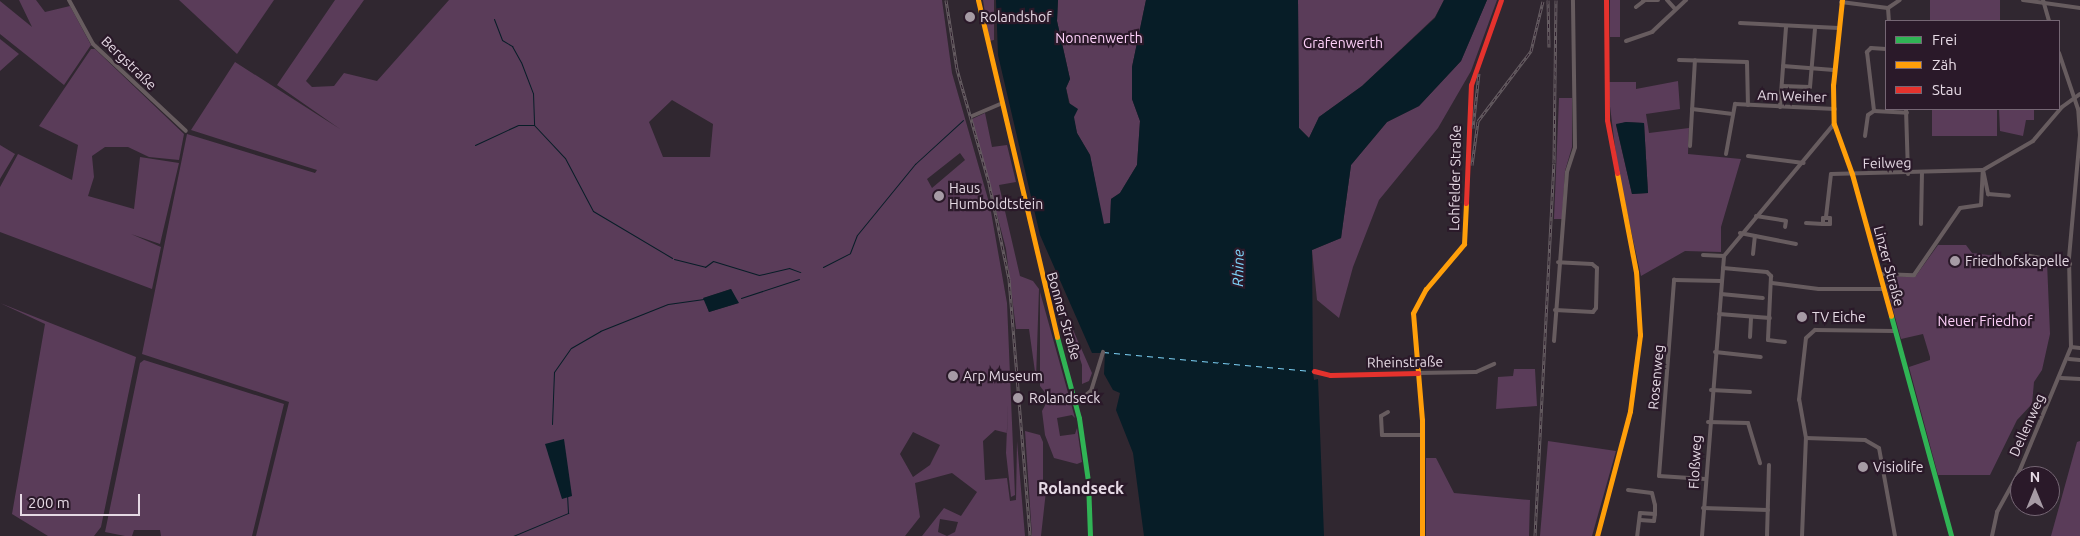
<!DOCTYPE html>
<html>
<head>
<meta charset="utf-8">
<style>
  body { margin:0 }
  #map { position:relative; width:2080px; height:536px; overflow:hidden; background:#302730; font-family:Ubuntu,sans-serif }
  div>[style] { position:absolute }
  .green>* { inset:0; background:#5a3c59; transform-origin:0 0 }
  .water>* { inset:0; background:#071d27 }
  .stream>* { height:1px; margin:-0.5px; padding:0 0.5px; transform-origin:0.5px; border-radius:0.5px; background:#071d27 }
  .ferry>* { height:1px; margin-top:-0.5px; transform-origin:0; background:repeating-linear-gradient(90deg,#7ed4f9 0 6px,transparent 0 11px) }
  .street>* { height:4px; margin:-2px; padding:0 2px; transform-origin:2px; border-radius:2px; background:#675c5f }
  .fast>* { height:5px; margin:-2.5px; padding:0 2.5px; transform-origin:2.5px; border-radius:2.5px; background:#30b455 }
  .slow>* { height:5px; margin:-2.5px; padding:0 2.5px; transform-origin:2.5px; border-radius:2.5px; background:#ff9f0a }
  .jam>* { height:5px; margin:-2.5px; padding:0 2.5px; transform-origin:2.5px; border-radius:2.5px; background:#e5322d }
  .rail>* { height:3px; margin-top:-1.5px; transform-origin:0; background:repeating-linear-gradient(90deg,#2a1929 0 4px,#675e63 0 8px); box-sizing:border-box; border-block:1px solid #675e63 }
  .dots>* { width:14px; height:14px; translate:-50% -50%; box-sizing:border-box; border:2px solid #2a1929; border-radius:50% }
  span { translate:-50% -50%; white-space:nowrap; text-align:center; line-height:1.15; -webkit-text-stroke:4.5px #2a1929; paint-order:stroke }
  .poi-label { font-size:14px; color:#e5d9e4 }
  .left { translate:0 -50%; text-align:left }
  .park-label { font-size:14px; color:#fed1fa }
  .street-label { font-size:14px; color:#e5d9e4 }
  .water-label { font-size:15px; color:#7ed4f9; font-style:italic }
  .quarter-label { font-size:16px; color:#e5d9e4; font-weight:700 }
  .legend { position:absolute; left:1885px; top:20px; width:175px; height:90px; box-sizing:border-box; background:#2a1929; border:1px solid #756674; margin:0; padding:6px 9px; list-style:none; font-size:15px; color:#e5d9e4 }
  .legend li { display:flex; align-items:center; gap:10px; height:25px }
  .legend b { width:25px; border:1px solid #756674 }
  .north { position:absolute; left:2010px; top:466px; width:50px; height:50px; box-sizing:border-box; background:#2a1929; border:1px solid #756674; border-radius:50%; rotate:0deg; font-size:14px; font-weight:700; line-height:20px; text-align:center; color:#e5d9e4 }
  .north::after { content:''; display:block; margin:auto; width:18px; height:22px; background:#a69ba5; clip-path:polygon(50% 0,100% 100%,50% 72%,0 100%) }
  .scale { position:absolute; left:20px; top:494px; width:120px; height:22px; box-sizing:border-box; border:2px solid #e5d9e4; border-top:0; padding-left:6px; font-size:15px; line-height:18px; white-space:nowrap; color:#e5d9e4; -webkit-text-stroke:4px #2a1929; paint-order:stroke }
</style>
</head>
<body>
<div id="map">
  <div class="green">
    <div style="clip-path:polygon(19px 0,36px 0,45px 12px,70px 6px,91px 45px,64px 85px,0 34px,0 1px,32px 27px)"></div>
    <div style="clip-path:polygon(179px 0,274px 0,237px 54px)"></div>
    <div style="clip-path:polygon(evenodd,335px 0,364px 0,306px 81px,312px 87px,334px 86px,344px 73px,377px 81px,449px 0,942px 0,952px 73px,990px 206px,1007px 303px,1015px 495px,1011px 497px,1006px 453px,1008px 403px,1007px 433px,995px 430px,983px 441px,985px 480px,1007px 478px,1010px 501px,1016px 500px,1017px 441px,1025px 536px,922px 536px,944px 508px,961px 516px,977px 492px,952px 473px,915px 483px,920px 517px,905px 536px,256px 536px,289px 402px,142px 354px,187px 134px,315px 173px,317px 170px,191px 130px,235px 62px,340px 129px,277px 85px,335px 0,672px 100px,713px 124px,710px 157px,663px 157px,649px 122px,672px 100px,335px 0,960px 153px,965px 160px,932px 188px,927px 179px,960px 153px,335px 0,731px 289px,738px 303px,709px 312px,704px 298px,731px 289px,335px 0,913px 432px,940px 445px,930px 465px,913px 477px,900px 454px,913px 432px,335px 0,940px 519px,958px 522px,955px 532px,947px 536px,938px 532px,940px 519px)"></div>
    <div style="clip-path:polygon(983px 0,994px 0,994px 40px,989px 41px)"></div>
    <div style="clip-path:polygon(1058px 0,1146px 0,1132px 67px,1132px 99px,1140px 121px,1137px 165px,1120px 193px,1111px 199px,1110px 223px,1103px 224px,1090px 155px,1077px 133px,1066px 88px,1070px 79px,1057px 21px)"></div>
    <div style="clip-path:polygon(1298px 0,1444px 0,1435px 17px,1362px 86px,1319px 117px,1309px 138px,1299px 128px)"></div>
    <div style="clip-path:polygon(1487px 0,1497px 0,1471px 71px,1438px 128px,1379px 200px,1353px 267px,1339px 318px,1317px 300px,1312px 250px,1341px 238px,1351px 165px,1387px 122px,1419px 106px,1461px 61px)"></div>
    <div style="left:1610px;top:0;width:10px;height:37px"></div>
    <div style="left:1930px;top:0;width:70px;height:21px"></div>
    <div style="clip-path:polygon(0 39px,19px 54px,0 71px)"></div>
    <div style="clip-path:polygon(91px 49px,95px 49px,184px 134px,179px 160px,149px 157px,128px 147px,105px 147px,92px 156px,94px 177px,88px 196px,134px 209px,140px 157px,179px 163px,160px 244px,131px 234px,161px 247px,152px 289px,0 232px,0 187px,18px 154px,72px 180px,78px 145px,39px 126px)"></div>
    <div style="clip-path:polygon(evenodd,1678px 81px,1680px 109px,1646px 114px,1649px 133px,1689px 128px,1688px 154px,1741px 159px,1721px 227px,1721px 252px,1685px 251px,1641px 276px,1618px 171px,1607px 82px,1636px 82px,1636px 89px,1678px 81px,1626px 122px,1644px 123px,1648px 193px,1632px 194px,1616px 125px,1626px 122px)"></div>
    <div style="clip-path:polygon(1559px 98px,1572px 98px,1572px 147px,1565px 171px,1562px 219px,1554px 219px)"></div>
    <div style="left:1932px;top:109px;width:65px;height:27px"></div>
    <div style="clip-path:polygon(1999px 109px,2034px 109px,2034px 120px,2026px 120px,2023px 136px,2000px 131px)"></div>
    <div style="clip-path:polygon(985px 113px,992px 147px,1007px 145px,1016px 182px,999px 185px,1020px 276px,1033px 281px,1039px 289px,1036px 379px,1029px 329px,1016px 329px,1006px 249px,972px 119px)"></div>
    <div style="clip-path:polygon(0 145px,15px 154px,0 179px)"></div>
    <div style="clip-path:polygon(1938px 245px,1966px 245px,1972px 253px,2047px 262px,2050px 334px,2042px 370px,2034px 382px,2032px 404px,2017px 420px,1990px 475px,1938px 475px,1909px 367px,1930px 360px,1930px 357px,1923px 334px,1901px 339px,1887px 288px,1885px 276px,1915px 277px)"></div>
    <div style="clip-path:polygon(1040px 292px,1075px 418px,1072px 415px,1057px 418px,1060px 436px,1075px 434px,1077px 428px,1082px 462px,1077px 464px,1054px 458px,1045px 435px,1042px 411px,1049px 398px,1040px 386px)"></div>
    <div style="clip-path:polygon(0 303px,136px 357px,101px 527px,94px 536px,48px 536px,12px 514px,45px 324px)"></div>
    <div style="clip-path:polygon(1063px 307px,1092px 373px,1089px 381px,1082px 384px,1082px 365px)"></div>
    <div style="clip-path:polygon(144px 360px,284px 404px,252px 536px,161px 536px,160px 530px,134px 530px,132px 536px,125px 536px,105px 532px,140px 363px)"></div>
    <div style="clip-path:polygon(1514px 369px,1535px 369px,1537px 406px,1496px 409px,1498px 377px,1513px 376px)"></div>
    <div style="clip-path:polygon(1025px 431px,1040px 435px,1043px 442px,1043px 482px,1047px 482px,1041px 536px,1032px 536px)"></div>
    <div style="clip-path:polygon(1548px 441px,1616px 451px,1592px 536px,1540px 536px)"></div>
    <div style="clip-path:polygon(2080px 441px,2080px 536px,2051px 536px,2077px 442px)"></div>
    <div style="clip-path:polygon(1426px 458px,1436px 458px,1454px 493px,1530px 500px,1529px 536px,1426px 536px)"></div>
  </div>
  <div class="water">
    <div style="clip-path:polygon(996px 0,1058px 0,1057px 21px,1070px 79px,1066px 88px,1069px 103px,1078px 109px,1074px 117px,1077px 133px,1090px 155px,1104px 224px,1110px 223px,1111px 199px,1120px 193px,1137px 165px,1140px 121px,1132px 99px,1132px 67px,1146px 0,1298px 0,1299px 128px,1309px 138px,1319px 117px,1362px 86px,1435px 18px,1444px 0,1487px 0,1461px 61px,1419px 106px,1387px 122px,1351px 165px,1341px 238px,1312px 250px,1313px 373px,1314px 380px,1318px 379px,1324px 536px,1144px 536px,1133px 453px,1116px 410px,1120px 393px,1113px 390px,1104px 374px,1105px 353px,1092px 353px,1040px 235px,998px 55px)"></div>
    <div style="clip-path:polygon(1626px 122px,1644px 123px,1648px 193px,1632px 194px,1616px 124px)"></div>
    <div style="clip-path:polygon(731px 289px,739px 303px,709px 312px,703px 298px)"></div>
    <div style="clip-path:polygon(564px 439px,572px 496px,562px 499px,545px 444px)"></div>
  </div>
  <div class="stream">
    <div style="left:494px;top:19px;width:22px;rotate:69deg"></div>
    <div style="left:502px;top:40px;width:12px;rotate:31deg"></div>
    <div style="left:512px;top:46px;width:18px;rotate:61deg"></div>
    <div style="left:521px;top:62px;width:33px;rotate:69deg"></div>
    <div style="left:533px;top:93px;width:32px;rotate:88deg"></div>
    <div style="left:534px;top:125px;width:45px;rotate:46.8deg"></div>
    <div style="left:565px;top:158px;width:60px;rotate:62.2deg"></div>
    <div style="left:593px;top:211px;width:92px;rotate:30.7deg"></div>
    <div style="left:475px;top:145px;width:47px;rotate:-24.9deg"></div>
    <div style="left:518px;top:125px;width:16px"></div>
    <div style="left:674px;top:259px;width:32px;rotate:14deg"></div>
    <div style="left:705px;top:267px;width:10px;rotate:-37deg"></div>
    <div style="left:713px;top:261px;width:48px;rotate:16.9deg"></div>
    <div style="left:759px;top:275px;width:31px;rotate:-13deg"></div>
    <div style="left:789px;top:268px;width:12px;rotate:20deg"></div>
    <div style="left:823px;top:267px;width:30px;rotate:-27deg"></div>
    <div style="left:850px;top:253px;width:19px;rotate:-69deg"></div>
    <div style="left:857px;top:235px;width:92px;rotate:-50.8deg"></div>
    <div style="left:915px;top:164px;width:65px;rotate:-42.5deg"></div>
    <div style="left:741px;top:298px;width:61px;rotate:-18.1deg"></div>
    <div style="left:552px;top:424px;width:52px;rotate:-87.8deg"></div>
    <div style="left:554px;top:372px;width:29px;rotate:-55deg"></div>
    <div style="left:571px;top:348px;width:34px;rotate:-30deg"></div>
    <div style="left:600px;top:331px;width:73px;rotate:-21.7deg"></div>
    <div style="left:668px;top:304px;width:36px;rotate:-8deg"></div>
    <div style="left:513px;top:536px;width:60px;rotate:-22.7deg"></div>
    <div style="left:568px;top:513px;width:17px;rotate:-93deg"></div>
  </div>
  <div class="ferry">
    <div style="left:1103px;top:352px;width:209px;rotate:5.2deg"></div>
  </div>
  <div class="street">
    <div style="left:69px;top:0;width:50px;rotate:61.4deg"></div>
    <div style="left:93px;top:44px;width:127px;rotate:43.1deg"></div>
    <div style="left:1643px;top:0;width:15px"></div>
    <div style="left:1667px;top:0;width:12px;rotate:48deg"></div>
    <div style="left:2023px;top:0;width:58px;rotate:8deg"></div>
    <div style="left:2043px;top:0;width:22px;rotate:74deg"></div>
    <div style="left:1841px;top:2px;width:47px;rotate:7.3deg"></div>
    <div style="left:1888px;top:8px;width:13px;rotate:86deg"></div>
    <div style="left:1636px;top:7px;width:10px;rotate:-37deg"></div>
    <div style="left:1888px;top:8px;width:14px;rotate:-34deg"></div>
    <div style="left:1740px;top:23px;width:99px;rotate:2.9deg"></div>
    <div style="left:1626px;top:41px;width:28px;rotate:-19deg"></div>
    <div style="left:1652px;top:32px;width:47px;rotate:-43.3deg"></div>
    <div style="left:1886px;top:49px;width:15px;rotate:-176deg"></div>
    <div style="left:1871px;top:48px;width:6px;rotate:135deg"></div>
    <div style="left:1867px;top:52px;width:59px;rotate:83.2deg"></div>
    <div style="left:1874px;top:111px;width:33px;rotate:3deg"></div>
    <div style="left:1679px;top:60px;width:68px;rotate:1.7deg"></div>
    <div style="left:1747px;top:62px;width:43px;rotate:88.7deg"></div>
    <div style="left:1783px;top:66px;width:51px;rotate:4.5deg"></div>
    <div style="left:1782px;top:86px;width:28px;rotate:2deg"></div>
    <div style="left:1810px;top:87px;width:58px;rotate:-85.1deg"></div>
    <div style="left:1780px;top:107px;width:80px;rotate:-85.7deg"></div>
    <div style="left:1692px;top:109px;width:39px;rotate:7deg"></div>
    <div style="left:1906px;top:109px;width:65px;rotate:88.2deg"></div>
    <div style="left:972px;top:116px;width:30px;rotate:-23deg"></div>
    <div style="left:1865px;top:136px;width:21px;rotate:-82deg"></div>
    <div style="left:1868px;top:115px;width:7px;rotate:-34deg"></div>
    <div style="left:1690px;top:146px;width:86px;rotate:-86.7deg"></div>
    <div style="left:1726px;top:154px;width:51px;rotate:-79.8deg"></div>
    <div style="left:1735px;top:104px;width:100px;rotate:2.9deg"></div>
    <div style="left:1748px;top:156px;width:56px;rotate:7.1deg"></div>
    <div style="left:1983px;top:170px;width:25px;rotate:78deg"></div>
    <div style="left:1988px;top:194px;width:21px;rotate:5deg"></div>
    <div style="left:1756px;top:216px;width:30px;rotate:9deg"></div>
    <div style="left:1786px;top:221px;width:6px;rotate:99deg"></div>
    <div style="left:1826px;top:217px;width:43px;rotate:-83.4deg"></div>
    <div style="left:1831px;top:174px;width:152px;rotate:-1.5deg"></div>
    <div style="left:1983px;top:170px;width:58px;rotate:-30.1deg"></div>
    <div style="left:2033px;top:141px;width:45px;rotate:-49.5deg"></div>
    <div style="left:2062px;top:107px;width:22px;rotate:-36deg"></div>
    <div style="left:1823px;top:218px;width:7px"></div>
    <div style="left:1830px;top:218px;width:6px;rotate:90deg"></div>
    <div style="left:1830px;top:224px;width:7px;rotate:180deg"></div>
    <div style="left:1823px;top:224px;width:6px;rotate:-90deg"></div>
    <div style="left:1806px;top:223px;width:17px;rotate:3deg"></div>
    <div style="left:1921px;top:224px;width:51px;rotate:-88.9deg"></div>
    <div style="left:1740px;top:233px;width:57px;rotate:11.1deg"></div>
    <div style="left:1753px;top:254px;width:18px;rotate:-84deg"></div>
    <div style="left:1703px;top:255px;width:21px;rotate:3deg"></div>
    <div style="left:2025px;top:255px;width:46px;rotate:11.3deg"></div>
    <div style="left:1723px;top:268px;width:44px;rotate:5.2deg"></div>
    <div style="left:1767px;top:272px;width:6px;rotate:45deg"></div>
    <div style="left:1771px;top:276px;width:64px;rotate:92.7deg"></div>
    <div style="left:1768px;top:340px;width:17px;rotate:7deg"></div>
    <div style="left:1880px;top:274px;width:34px;rotate:2deg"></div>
    <div style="left:1914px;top:275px;width:81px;rotate:-55.5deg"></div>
    <div style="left:1960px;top:208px;width:21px;rotate:-8deg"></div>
    <div style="left:1981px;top:205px;width:35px;rotate:-87deg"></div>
    <div style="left:1772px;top:283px;width:47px;rotate:7.3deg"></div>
    <div style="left:1819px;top:289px;width:64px"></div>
    <div style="left:1721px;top:294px;width:42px;rotate:5.4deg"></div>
    <div style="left:1555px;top:310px;width:38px;rotate:3deg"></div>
    <div style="left:1593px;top:312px;width:5px;rotate:-53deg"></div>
    <div style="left:1596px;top:308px;width:40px;rotate:-88.6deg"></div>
    <div style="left:1597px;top:268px;width:6px;rotate:-141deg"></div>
    <div style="left:1592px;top:264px;width:34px;rotate:-177deg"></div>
    <div style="left:1719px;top:314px;width:51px;rotate:4.5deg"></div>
    <div style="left:1750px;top:337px;width:20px;rotate:-87deg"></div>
    <div style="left:1554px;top:341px;width:169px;rotate:-85.6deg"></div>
    <div style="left:1567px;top:172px;width:26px;rotate:-72deg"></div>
    <div style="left:1575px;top:147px;width:147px;rotate:-90.8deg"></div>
    <div style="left:2071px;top:347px;width:9px;rotate:6deg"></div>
    <div style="left:1715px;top:352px;width:46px;rotate:6.2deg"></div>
    <div style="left:2069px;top:359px;width:11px;rotate:5deg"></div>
    <div style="left:1418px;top:373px;width:58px;rotate:-1deg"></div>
    <div style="left:1476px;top:372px;width:20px;rotate:-24deg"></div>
    <div style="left:2061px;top:378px;width:19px;rotate:3deg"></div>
    <div style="left:1711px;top:390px;width:39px;rotate:3deg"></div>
    <div style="left:1076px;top:403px;width:19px;rotate:-39deg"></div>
    <div style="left:1091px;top:391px;width:41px;rotate:-72.9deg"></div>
    <div style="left:1388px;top:412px;width:8px;rotate:150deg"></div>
    <div style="left:1381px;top:416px;width:19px;rotate:87deg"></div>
    <div style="left:1382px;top:435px;width:40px"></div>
    <div style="left:1708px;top:422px;width:40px;rotate:1.4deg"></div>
    <div style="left:1748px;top:423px;width:42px;rotate:73.3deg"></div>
    <div style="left:1806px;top:438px;width:59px;rotate:1.9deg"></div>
    <div style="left:1865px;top:440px;width:16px;rotate:30deg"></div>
    <div style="left:1879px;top:448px;width:89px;rotate:79.7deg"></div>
    <div style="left:1705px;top:479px;width:46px;rotate:-176.3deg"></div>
    <div style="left:1659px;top:476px;width:197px;rotate:-85.6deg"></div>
    <div style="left:1674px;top:280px;width:47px;rotate:1.2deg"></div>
    <div style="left:1628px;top:490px;width:24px;rotate:7deg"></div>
    <div style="left:1652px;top:493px;width:12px;rotate:76deg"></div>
    <div style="left:1655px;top:505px;width:9px;rotate:90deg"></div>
    <div style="left:1655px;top:514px;width:15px;rotate:-176deg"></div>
    <div style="left:1640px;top:513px;width:23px;rotate:97deg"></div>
    <div style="left:1703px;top:508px;width:65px;rotate:1.8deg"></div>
    <div style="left:1640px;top:520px;width:14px;rotate:4deg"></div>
    <div style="left:1654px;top:521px;width:7px;rotate:-82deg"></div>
    <div style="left:1702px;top:536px;width:281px;rotate:-85.5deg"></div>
    <div style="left:1724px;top:256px;width:172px;rotate:-50.2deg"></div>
    <div style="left:1767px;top:536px;width:71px;rotate:-88.4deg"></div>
    <div style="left:1802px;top:536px;width:98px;rotate:-87.7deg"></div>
    <div style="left:1806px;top:438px;width:39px;rotate:-100deg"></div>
    <div style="left:1799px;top:400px;width:62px;rotate:-83.6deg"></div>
    <div style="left:1806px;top:338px;width:12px;rotate:-42deg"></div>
    <div style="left:1815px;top:330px;width:79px;rotate:0.7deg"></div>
    <div style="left:1992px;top:536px;width:25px;rotate:-78deg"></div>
    <div style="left:1997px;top:512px;width:46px;rotate:-61.2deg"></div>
    <div style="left:2019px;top:472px;width:135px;rotate:-67.4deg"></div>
    <div style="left:2071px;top:347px;width:89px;rotate:-91.3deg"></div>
    <div style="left:2069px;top:258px;width:123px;rotate:-84.9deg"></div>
    <div style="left:2080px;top:135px;width:26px;rotate:-94deg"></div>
    <div style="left:2078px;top:109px;width:59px;rotate:-108.7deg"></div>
  </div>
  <div class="fast">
    <div style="left:1891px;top:316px;width:228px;rotate:74.7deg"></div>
    <div style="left:1057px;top:337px;width:84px;rotate:74.8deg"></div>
    <div style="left:1079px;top:418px;width:64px;rotate:81.9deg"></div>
    <div style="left:1088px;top:481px;width:55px;rotate:87.9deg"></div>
  </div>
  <div class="slow">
    <div style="left:978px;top:0;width:346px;rotate:76.8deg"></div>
    <div style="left:1842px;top:0;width:85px;rotate:96deg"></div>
    <div style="left:1833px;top:85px;width:39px;rotate:89deg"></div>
    <div style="left:1834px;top:124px;width:53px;rotate:70.2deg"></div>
    <div style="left:1852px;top:174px;width:147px;rotate:74.6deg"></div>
    <div style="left:1422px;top:536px;width:116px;rotate:-90deg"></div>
    <div style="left:1422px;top:420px;width:107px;rotate:-94.8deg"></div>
    <div style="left:1413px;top:313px;width:27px;rotate:-62deg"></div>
    <div style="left:1426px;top:289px;width:59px;rotate:-49.8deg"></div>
    <div style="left:1464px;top:244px;width:41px;rotate:-87.2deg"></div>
    <div style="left:1597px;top:536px;width:129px;rotate:-75.2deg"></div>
    <div style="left:1630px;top:411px;width:77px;rotate:-82.5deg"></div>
    <div style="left:1640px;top:335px;width:63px;rotate:-93.6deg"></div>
    <div style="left:1636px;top:272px;width:101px;rotate:-100.9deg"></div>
  </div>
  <div class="jam">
    <div style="left:1606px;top:0;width:120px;rotate:89.5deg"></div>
    <div style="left:1607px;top:120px;width:54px;rotate:79.3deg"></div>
    <div style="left:1466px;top:203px;width:118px;rotate:-87.6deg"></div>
    <div style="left:1471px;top:85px;width:90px;rotate:-70.6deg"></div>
    <div style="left:1314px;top:371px;width:16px;rotate:14deg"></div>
    <div style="left:1330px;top:375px;width:88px;rotate:-1.3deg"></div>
  </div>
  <div class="rail">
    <div style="left:946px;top:0;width:70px;rotate:80.9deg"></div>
    <div style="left:957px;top:69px;width:118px;rotate:74.3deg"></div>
    <div style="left:989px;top:183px;width:98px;rotate:78.2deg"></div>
    <div style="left:1009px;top:279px;width:258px;rotate:85.3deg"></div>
    <div style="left:1548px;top:0;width:47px;rotate:88.8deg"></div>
    <div style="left:1473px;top:128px;width:55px;rotate:-83.8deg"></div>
    <div style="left:1472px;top:165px;width:44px;rotate:-82.2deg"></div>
    <div style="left:1478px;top:121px;width:88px;rotate:-52.9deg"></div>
    <div style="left:1531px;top:51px;width:51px;rotate:-76.5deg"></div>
    <div style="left:1535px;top:536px;width:373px;rotate:-87.1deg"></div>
    <div style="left:1554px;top:163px;width:163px;rotate:-89.3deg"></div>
  </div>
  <div class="dots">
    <div style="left:970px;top:17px;background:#a69ba5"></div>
    <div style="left:939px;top:196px;background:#a69ba5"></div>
    <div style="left:1955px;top:261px;background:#a69ba5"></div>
    <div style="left:1802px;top:317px;background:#a69ba5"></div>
    <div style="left:953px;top:376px;background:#a69ba5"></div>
    <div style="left:1018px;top:398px;background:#a69ba5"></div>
    <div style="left:1863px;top:467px;background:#a69ba5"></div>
  </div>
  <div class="poi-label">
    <span class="left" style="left:980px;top:17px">Rolandshof</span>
    <span class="left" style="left:949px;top:196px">Haus<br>Humboldtstein</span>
    <span class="left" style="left:1965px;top:261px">Friedhofskapelle</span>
    <span class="left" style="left:1812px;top:317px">TV Eiche</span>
    <span class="left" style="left:963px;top:376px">Arp Museum</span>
    <span class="left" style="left:1029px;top:398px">Rolandseck</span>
    <span class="left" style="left:1873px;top:467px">Visiolife</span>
  </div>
  <div class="park-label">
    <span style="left:1099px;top:38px">Nonnenwerth</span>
    <span style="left:1343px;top:43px">Grafenwerth</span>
    <span style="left:1985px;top:321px">Neuer Friedhof</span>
  </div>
  <div class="street-label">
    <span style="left:129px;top:63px;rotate:44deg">Bergstraße</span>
    <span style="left:1792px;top:96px;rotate:2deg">Am Weiher</span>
    <span style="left:1887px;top:163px;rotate:-1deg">Feilweg</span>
    <span style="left:1455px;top:178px;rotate:-89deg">Lohfelder Straße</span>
    <span style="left:1889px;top:266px;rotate:75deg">Linzer Straße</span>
    <span style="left:1064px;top:316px;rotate:74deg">Bonner Straße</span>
    <span style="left:1405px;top:362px;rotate:-1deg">Rheinstraße</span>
    <span style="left:1656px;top:377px;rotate:-85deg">Rosenweg</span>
    <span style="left:2027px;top:425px;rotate:-66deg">Dellenweg</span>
    <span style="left:1695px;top:462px;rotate:-87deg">Floßweg</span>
  </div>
  <div class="water-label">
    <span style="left:1238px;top:268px;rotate:-89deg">Rhine</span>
  </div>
  <div class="quarter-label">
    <span style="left:1081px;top:488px">Rolandseck</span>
  </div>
  <ul class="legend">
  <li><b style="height:6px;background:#30b455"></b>Frei</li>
  <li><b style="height:6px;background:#ff9f0a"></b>Zäh</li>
  <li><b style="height:6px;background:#e5322d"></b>Stau</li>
  </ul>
  <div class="north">N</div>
  <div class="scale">200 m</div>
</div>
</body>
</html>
